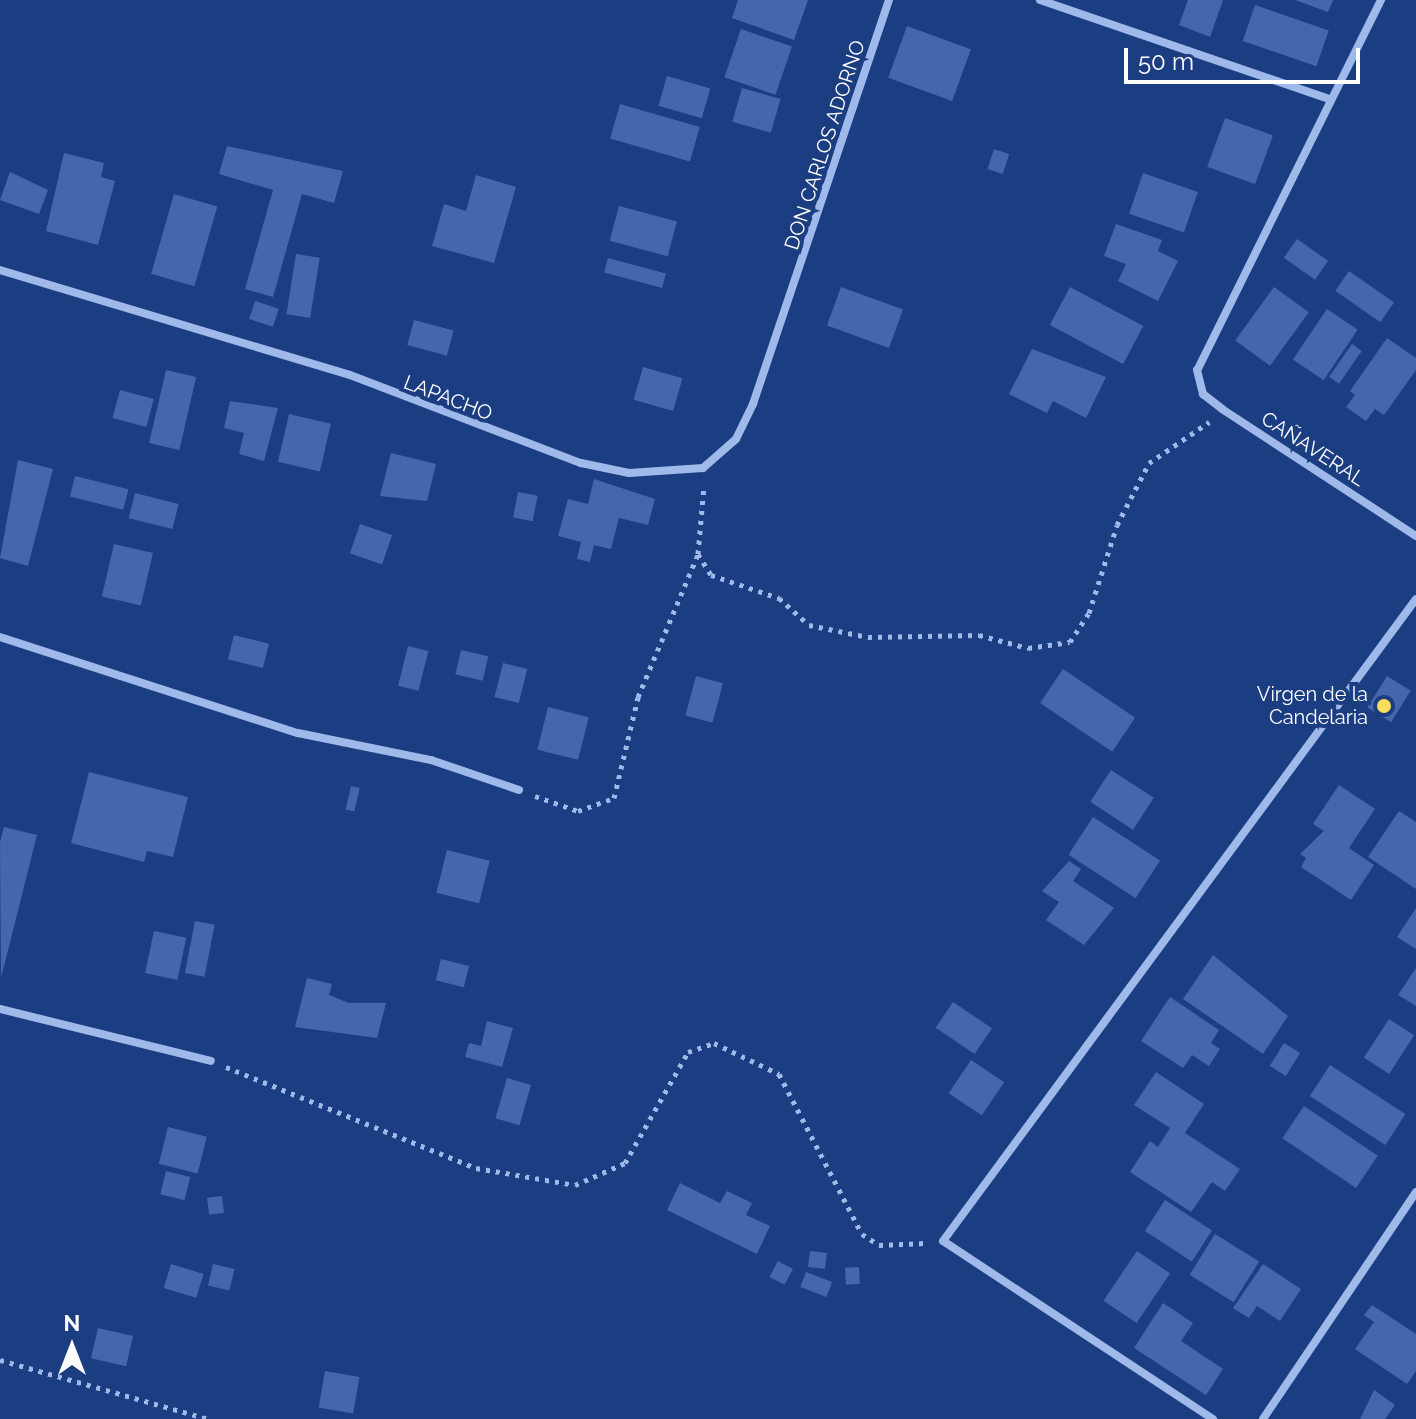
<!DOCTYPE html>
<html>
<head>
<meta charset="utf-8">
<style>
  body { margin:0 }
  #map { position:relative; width:1416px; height:1419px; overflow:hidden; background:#1b3d81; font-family:Raleway,sans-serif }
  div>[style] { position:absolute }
  .building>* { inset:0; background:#4467ab; transform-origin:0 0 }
  .path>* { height:5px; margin-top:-2.5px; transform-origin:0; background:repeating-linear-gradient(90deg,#9fb9ea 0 4px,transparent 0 10px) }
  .minor>* { height:8px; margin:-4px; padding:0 4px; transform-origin:4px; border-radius:4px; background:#9fb9ea }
  .dots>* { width:22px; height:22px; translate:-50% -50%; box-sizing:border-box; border:4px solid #1b3d81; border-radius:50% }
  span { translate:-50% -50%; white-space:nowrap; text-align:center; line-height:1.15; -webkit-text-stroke:8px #1b3d81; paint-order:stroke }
  .street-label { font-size:20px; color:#fff }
  .poi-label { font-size:20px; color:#fff }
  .right { translate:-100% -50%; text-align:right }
  .north { position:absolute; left:32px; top:1307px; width:80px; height:80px; -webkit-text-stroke:6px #1b3d81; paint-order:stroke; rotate:0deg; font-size:22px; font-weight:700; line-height:32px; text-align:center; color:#fff }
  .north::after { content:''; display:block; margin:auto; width:28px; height:36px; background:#fff; clip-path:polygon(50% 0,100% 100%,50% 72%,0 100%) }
  .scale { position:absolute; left:1124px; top:48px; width:236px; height:36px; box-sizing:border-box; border:4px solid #fff; border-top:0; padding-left:10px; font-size:24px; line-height:28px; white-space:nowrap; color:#fff; -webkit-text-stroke:6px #1b3d81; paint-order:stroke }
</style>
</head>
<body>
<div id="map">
  <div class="building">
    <div style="clip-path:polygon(738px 0,808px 0,794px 40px,732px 18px)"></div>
    <div style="clip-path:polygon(1188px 0,1223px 0,1210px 37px,1179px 25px)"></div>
    <div style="clip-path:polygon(1295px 0,1333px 0,1328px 12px)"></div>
    <div style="left:1255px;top:5px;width:78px;height:38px;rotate:19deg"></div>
    <div style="left:907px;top:26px;width:68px;height:55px;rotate:20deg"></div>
    <div style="left:741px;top:29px;width:54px;height:51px;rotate:19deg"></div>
    <div style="left:667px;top:76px;width:45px;height:31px;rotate:16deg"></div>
    <div style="left:742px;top:88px;width:40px;height:35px;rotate:16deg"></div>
    <div style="left:620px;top:104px;width:83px;height:36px;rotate:16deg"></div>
    <div style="left:1225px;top:118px;width:51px;height:52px;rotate:20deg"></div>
    <div style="clip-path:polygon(227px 146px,343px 171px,334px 203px,302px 194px,273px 297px,245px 289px,273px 190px,219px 174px)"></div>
    <div style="left:994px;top:149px;width:16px;height:21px;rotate:18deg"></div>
    <div style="clip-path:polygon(64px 153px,104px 163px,101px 177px,115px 181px,98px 245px,46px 231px)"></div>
    <div style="clip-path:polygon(10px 172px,48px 190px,39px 214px,0 200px)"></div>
    <div style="left:1143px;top:173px;width:58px;height:43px;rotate:19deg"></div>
    <div style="clip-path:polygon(476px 175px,516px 187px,494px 263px,432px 246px,444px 204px,466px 211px)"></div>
    <div style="left:174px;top:194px;width:45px;height:83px;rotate:16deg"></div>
    <div style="left:619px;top:206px;width:60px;height:36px;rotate:15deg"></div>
    <div style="clip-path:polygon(1116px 224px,1162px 240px,1158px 251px,1178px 261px,1158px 301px,1118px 281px,1126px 264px,1104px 256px)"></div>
    <div style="left:1297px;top:239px;width:38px;height:23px;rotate:35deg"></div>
    <div style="left:296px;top:254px;width:24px;height:61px;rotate:9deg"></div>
    <div style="left:608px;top:258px;width:60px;height:15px;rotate:15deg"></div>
    <div style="left:1349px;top:271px;width:55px;height:24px;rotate:35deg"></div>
    <div style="left:841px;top:287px;width:66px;height:41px;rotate:20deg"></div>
    <div style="left:1070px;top:287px;width:83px;height:43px;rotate:28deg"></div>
    <div style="left:1274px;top:287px;width:43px;height:66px;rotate:36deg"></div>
    <div style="left:255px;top:301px;width:25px;height:19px;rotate:18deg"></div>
    <div style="left:1327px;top:309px;width:37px;height:61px;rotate:34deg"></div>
    <div style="left:414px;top:320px;width:41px;height:26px;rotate:15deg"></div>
    <div style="clip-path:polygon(1387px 338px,1416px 358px,1416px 370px,1384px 415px,1375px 409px,1366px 421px,1346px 407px,1355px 395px,1350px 391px)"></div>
    <div style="left:1352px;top:344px;width:12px;height:40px;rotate:35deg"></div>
    <div style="clip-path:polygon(1032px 349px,1106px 377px,1086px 418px,1053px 401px,1047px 413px,1009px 394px)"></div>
    <div style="left:643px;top:367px;width:41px;height:34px;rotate:16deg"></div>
    <div style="left:166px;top:370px;width:31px;height:75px;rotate:13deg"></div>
    <div style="left:120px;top:390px;width:35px;height:29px;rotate:15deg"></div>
    <div style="clip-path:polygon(230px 401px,278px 408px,264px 461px,239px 454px,244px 433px,224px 428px)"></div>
    <div style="left:289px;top:414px;width:43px;height:49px;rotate:13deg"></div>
    <div style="clip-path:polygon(391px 453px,436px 464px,427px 501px,380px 496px)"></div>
    <div style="clip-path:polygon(18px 460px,53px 469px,28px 566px,0 558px)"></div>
    <div style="left:75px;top:476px;width:55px;height:21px;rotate:14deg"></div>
    <div style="clip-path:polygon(594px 479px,655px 499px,648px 525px,619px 518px,611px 549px,594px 545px,590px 562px,577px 559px,581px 542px,558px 536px,568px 499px,588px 504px)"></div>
    <div style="left:518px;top:492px;width:20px;height:26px;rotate:11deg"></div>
    <div style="left:135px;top:493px;width:45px;height:26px;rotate:14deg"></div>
    <div style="left:360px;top:524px;width:34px;height:31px;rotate:19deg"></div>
    <div style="left:114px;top:544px;width:40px;height:54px;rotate:13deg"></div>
    <div style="left:234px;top:635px;width:36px;height:25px;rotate:14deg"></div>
    <div style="left:408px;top:646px;width:21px;height:41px;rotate:14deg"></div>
    <div style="left:461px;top:650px;width:28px;height:25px;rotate:13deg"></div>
    <div style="left:503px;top:663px;width:25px;height:35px;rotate:14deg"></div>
    <div style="left:1063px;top:669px;width:87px;height:41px;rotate:34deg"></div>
    <div style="left:696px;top:676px;width:28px;height:41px;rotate:15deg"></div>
    <div style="left:1387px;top:676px;width:28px;height:37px;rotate:32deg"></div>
    <div style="left:548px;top:707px;width:42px;height:44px;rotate:14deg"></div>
    <div style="left:1111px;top:770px;width:51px;height:38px;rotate:33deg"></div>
    <div style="clip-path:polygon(89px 772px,188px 797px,173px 857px,147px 851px,144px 862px,71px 843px)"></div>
    <div style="clip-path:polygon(1339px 785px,1375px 809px,1349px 848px,1374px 865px,1351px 900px,1301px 867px,1306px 858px,1300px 854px,1324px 831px,1313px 824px)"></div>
    <div style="left:351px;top:786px;width:9px;height:24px;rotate:13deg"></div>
    <div style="clip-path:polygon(1399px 811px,1416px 822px,1416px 889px,1368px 857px)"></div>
    <div style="left:1093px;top:817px;width:80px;height:45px;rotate:33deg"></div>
    <div style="clip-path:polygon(4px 827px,37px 835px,1px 978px,0 842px)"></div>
    <div style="left:447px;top:850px;width:44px;height:44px;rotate:14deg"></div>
    <div style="clip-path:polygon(1069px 861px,1081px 869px,1073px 881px,1114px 908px,1084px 945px,1046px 920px,1059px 902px,1042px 891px)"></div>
    <div style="clip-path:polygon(1416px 908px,1416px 949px,1397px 937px)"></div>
    <div style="left:195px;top:921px;width:20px;height:53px;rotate:11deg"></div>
    <div style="left:154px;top:931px;width:33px;height:43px;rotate:12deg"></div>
    <div style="clip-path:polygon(1213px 955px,1288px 1016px,1263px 1054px,1183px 999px)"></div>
    <div style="left:441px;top:959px;width:29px;height:22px;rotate:14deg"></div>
    <div style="clip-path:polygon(1416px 968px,1416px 1006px,1398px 995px)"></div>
    <div style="clip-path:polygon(307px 978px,332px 984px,329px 995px,349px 1003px,386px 1003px,377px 1038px,295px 1027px)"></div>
    <div style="clip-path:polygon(1170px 997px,1219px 1030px,1211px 1043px,1220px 1049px,1209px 1066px,1192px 1055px,1183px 1068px,1141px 1041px)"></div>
    <div style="left:953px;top:1002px;width:47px;height:31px;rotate:34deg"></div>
    <div style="left:1389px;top:1019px;width:30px;height:46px;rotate:33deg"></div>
    <div style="clip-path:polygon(487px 1021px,513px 1028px,502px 1067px,465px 1057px,469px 1043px,481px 1046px)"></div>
    <div style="left:1284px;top:1043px;width:19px;height:27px;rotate:32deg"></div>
    <div style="left:971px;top:1060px;width:40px;height:40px;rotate:34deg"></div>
    <div style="left:1330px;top:1065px;width:90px;height:37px;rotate:33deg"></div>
    <div style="clip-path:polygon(1156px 1072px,1204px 1104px,1185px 1133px,1240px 1169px,1225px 1191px,1212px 1182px,1191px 1212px,1130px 1172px,1150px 1141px,1158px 1147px,1170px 1128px,1134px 1105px)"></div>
    <div style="left:507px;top:1078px;width:25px;height:42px;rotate:16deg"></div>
    <div style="left:1304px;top:1106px;width:89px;height:39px;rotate:34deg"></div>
    <div style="left:168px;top:1127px;width:40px;height:38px;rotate:14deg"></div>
    <div style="left:166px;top:1171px;width:25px;height:24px;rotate:14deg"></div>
    <div style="clip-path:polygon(680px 1183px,720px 1203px,727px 1191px,752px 1203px,746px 1215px,770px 1226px,757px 1254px,667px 1210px)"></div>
    <div style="left:222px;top:1196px;width:17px;height:15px;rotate:83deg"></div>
    <div style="left:1165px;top:1200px;width:56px;height:37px;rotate:33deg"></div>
    <div style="left:1215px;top:1234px;width:52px;height:48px;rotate:32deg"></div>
    <div style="left:810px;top:1251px;width:17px;height:16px;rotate:7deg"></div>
    <div style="left:1137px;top:1251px;width:40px;height:60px;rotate:34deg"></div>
    <div style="left:778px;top:1261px;width:17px;height:18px;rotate:28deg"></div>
    <div style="left:171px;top:1264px;width:34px;height:25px;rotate:17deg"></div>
    <div style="left:213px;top:1264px;width:22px;height:22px;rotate:13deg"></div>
    <div style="clip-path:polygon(1263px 1264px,1301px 1289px,1280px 1321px,1257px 1306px,1249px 1318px,1233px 1308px)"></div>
    <div style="left:859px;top:1267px;width:17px;height:14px;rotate:87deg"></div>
    <div style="left:806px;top:1272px;width:28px;height:16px;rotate:21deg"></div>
    <div style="clip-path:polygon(1163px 1303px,1193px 1323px,1181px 1341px,1223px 1369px,1206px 1395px,1134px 1348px)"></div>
    <div style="clip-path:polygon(1372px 1305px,1416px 1334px,1416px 1371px,1407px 1384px,1355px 1349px,1374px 1322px,1364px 1315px)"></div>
    <div style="left:98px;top:1328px;width:36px;height:31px;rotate:13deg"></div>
    <div style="left:325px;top:1371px;width:35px;height:37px;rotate:10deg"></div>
    <div style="clip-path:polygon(1374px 1390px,1395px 1405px,1385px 1419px,1360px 1419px)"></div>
  </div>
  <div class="path">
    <div style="left:698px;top:554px;width:25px;rotate:58deg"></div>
    <div style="left:711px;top:575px;width:72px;rotate:18.7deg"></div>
    <div style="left:779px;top:598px;width:40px;rotate:42deg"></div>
    <div style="left:809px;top:625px;width:60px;rotate:11.5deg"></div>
    <div style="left:868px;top:637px;width:111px;rotate:-1deg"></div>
    <div style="left:979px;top:635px;width:51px;rotate:14.9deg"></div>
    <div style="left:1028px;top:648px;width:42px;rotate:-8.1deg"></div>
    <div style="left:1070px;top:642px;width:35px;rotate:-57deg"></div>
    <div style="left:1089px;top:613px;width:92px;rotate:-72.3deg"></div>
    <div style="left:1117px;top:525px;width:70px;rotate:-62.7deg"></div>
    <div style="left:1149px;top:463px;width:73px;rotate:-34.3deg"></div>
    <div style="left:535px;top:796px;width:46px;rotate:19.2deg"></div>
    <div style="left:578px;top:811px;width:38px;rotate:-20deg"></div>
    <div style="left:614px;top:798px;width:104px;rotate:-76.6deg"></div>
    <div style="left:638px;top:697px;width:155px;rotate:-67.2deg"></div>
    <div style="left:698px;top:554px;width:69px;rotate:-85deg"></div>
    <div style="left:226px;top:1067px;width:270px;rotate:22deg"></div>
    <div style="left:476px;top:1168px;width:100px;rotate:9.7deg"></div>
    <div style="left:575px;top:1185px;width:55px;rotate:-23.7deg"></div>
    <div style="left:625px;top:1163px;width:128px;rotate:-60.4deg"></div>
    <div style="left:688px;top:1052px;width:28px;rotate:-19deg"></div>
    <div style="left:714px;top:1043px;width:72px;rotate:25.5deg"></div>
    <div style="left:779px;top:1074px;width:180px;rotate:62.6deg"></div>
    <div style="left:862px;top:1234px;width:20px;rotate:33deg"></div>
    <div style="left:879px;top:1245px;width:47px;rotate:-2.4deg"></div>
    <div style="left:0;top:1360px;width:217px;rotate:15.8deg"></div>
  </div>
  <div class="minor">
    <div style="left:1040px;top:0;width:303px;rotate:18.9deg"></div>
    <div style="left:1381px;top:0;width:413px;rotate:116.4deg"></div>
    <div style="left:1197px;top:370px;width:25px;rotate:76deg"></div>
    <div style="left:1203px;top:394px;width:24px;rotate:38deg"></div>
    <div style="left:1222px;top:409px;width:232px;rotate:33.2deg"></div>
    <div style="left:0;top:270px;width:365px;rotate:16.7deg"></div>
    <div style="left:350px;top:375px;width:247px;rotate:20.9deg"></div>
    <div style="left:581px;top:463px;width:49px;rotate:11.8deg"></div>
    <div style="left:629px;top:473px;width:74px;rotate:-3.9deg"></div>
    <div style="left:703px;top:468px;width:44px;rotate:-41.3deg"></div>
    <div style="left:736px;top:439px;width:39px;rotate:-64deg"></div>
    <div style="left:753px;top:404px;width:426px;rotate:-71.4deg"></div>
    <div style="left:0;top:637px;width:313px;rotate:17.9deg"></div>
    <div style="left:298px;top:733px;width:136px;rotate:11.5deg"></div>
    <div style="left:431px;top:760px;width:93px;rotate:18.8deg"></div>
    <div style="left:0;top:1009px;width:217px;rotate:13.8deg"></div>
    <div style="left:1213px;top:1419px;width:323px;rotate:-146.6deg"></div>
    <div style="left:943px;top:1241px;width:797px;rotate:-53.62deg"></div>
    <div style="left:1263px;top:1419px;width:274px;rotate:-56deg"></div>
  </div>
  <div class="dots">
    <div style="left:1384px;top:706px;background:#fcde5b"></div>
  </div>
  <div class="street-label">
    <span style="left:825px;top:145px;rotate:-72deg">DON CARLOS ADORNO</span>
    <span style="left:448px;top:398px;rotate:21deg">LAPACHO</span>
    <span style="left:1313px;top:449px;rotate:33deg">CAÑAVERAL</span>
  </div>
  <div class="poi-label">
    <span class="right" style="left:1368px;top:706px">Virgen de la<br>Candelaria</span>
  </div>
  <div class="north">N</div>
  <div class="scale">50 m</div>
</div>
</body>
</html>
